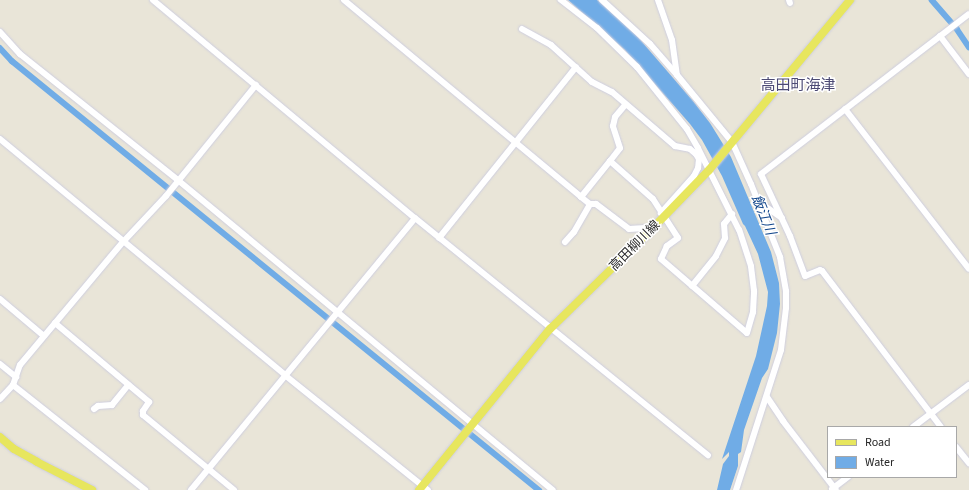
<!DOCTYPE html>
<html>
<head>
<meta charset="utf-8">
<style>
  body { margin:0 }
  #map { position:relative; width:969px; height:490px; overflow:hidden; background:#e9e5d8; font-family:"Source Sans 3","Noto Sans JP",sans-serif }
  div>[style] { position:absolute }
  .water>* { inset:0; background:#70ace6 }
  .canal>* { height:5.5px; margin:-2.75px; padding:0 2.75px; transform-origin:2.75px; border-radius:2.75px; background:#70ace6 }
  .roads { filter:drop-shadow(0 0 1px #cecedf) drop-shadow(0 0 1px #cecedf) }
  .minor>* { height:6px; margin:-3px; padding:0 3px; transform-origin:3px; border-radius:3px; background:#fff }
  .major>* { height:8px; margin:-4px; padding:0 4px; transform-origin:4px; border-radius:4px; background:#e7e65e }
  span { translate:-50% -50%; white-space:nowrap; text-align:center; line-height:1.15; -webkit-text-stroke:3px #fff; paint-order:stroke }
  .street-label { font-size:13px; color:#262626 }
  .water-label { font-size:14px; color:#14488c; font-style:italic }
  .quarter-label { font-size:15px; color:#4c4a74 }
  .legend { position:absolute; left:827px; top:426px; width:130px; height:52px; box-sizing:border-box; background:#fff; border:1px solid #a8a8a8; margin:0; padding:5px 7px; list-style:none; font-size:12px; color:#262626 }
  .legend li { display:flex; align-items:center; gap:8px; height:20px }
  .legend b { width:20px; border:1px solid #a8a8a8 }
</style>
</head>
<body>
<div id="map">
  <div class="water">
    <div style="clip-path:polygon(568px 0,597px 0,601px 3px,637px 36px,693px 101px,710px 123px,731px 157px,771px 252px,779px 283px,780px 304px,777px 333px,768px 369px,762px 378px,744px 430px,741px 452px,738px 454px,738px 466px,730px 490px,717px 490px,723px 464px,729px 456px,729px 452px,722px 459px,756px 356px,767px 306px,768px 292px,758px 254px,745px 226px,743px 224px,722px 176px,702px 140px,690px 124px,625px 50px)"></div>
  </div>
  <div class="canal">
    <div style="left:932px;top:0;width:38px;rotate:49deg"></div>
    <div style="left:957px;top:29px;width:22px;rotate:56deg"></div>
    <div style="left:0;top:48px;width:18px;rotate:47deg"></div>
    <div style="left:12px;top:61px;width:680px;rotate:39.15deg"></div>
  </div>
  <div class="roads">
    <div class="minor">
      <div style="left:153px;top:0;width:341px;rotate:39.8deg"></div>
      <div style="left:415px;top:218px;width:377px;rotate:39deg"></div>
      <div style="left:344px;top:0;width:308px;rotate:39.7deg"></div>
      <div style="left:581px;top:197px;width:46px;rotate:-51.1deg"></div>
      <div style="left:610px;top:161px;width:57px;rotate:41.5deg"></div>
      <div style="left:653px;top:199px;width:46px;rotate:57.3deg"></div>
      <div style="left:678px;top:238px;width:14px;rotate:144deg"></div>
      <div style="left:667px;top:246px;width:14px;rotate:115deg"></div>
      <div style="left:661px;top:259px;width:113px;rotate:40.7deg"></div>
      <div style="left:747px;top:333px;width:22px;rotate:-74deg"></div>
      <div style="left:753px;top:312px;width:21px;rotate:-87deg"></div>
      <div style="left:754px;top:291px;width:25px;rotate:-97deg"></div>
      <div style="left:751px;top:266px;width:38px;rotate:-108deg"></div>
      <div style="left:739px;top:230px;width:92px;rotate:-116.6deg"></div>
      <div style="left:698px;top:148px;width:22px;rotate:-120deg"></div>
      <div style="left:687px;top:129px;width:80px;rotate:-128.9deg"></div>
      <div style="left:637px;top:67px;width:56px;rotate:-135.7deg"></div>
      <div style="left:597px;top:28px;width:46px;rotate:-142.1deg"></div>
      <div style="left:602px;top:0;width:65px;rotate:42.5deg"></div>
      <div style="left:650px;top:44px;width:41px;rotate:48.9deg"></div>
      <div style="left:677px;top:75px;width:87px;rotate:50.6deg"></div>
      <div style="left:732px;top:142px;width:46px;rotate:65.7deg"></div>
      <div style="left:751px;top:184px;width:79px;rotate:68.3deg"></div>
      <div style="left:780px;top:257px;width:35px;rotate:80deg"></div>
      <div style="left:786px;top:291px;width:17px;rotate:90deg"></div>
      <div style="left:786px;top:308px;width:42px;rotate:96.8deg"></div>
      <div style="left:781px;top:350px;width:147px;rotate:107.8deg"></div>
      <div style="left:658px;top:0;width:42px;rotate:70.7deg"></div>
      <div style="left:672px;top:40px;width:35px;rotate:82deg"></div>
      <div style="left:789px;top:0;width:3px;rotate:72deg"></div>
      <div style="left:522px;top:29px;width:33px;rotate:29deg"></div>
      <div style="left:551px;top:45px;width:55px;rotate:42.1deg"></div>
      <div style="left:592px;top:82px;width:22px;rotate:27deg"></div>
      <div style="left:612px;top:92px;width:83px;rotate:40.6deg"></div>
      <div style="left:675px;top:146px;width:15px;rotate:11deg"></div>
      <div style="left:690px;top:149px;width:8px;rotate:40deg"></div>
      <div style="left:696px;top:154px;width:6px;rotate:59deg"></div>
      <div style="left:699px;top:159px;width:9px;rotate:96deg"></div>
      <div style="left:698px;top:168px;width:9px;rotate:117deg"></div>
      <div style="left:694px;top:176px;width:50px;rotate:131.7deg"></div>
      <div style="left:0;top:32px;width:30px;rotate:48deg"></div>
      <div style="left:20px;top:54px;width:203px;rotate:38.6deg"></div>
      <div style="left:179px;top:181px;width:485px;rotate:39.6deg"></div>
      <div style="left:940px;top:36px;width:48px;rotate:52.7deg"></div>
      <div style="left:845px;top:109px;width:202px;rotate:52.2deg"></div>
      <div style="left:0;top:139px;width:371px;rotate:39.6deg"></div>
      <div style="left:286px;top:376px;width:182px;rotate:38.8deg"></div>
      <div style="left:610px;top:161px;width:16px;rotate:-52deg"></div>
      <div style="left:620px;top:148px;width:23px;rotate:-108deg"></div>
      <div style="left:613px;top:126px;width:9px;rotate:-77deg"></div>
      <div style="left:615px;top:117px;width:16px;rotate:-50deg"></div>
      <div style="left:581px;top:197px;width:11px;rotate:38deg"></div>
      <div style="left:590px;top:204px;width:6px"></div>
      <div style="left:596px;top:204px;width:41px;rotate:37.1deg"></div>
      <div style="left:629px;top:229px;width:16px;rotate:-4deg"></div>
      <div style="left:645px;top:228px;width:6px;rotate:45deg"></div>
      <div style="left:759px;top:202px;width:28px;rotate:35deg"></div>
      <div style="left:439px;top:238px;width:219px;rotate:-51.3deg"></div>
      <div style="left:565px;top:242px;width:13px;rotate:-48deg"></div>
      <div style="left:574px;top:232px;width:32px;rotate:-60deg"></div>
      <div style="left:692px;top:286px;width:38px;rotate:-51deg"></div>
      <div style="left:716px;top:256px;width:20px;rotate:-63deg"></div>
      <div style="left:725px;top:238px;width:14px;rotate:-94deg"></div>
      <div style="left:724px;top:224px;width:13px;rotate:-51deg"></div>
      <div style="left:0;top:299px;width:57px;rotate:40.1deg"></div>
      <div style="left:55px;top:323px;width:123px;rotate:40deg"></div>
      <div style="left:149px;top:402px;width:11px;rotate:124deg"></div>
      <div style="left:143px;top:411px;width:4px;rotate:90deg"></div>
      <div style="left:143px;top:415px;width:118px;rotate:39.5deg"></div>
      <div style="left:0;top:364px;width:21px;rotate:39deg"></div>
      <div style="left:13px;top:385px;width:169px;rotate:38.5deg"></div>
      <div style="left:767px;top:397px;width:29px;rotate:56deg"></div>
      <div style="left:783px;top:421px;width:87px;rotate:52.5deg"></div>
      <div style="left:0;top:399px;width:19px;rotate:-47deg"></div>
      <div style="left:13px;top:385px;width:21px;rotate:-71deg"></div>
      <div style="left:20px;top:365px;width:160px;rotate:-50.1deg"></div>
      <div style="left:123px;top:242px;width:63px;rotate:-46.9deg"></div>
      <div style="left:166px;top:196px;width:143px;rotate:-51deg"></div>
      <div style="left:94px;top:409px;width:5px;rotate:-37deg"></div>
      <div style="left:98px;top:406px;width:14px;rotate:-4deg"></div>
      <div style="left:112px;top:405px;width:26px;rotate:-51deg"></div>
      <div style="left:913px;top:427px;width:70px;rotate:-36.9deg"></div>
      <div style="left:941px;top:427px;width:196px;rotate:-127.3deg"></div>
      <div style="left:822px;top:271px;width:2px;rotate:-153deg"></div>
      <div style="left:820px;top:270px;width:16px;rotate:158deg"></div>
      <div style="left:805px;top:276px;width:43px;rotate:-110.6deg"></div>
      <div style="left:790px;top:236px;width:68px;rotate:-115.1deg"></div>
      <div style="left:761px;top:174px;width:262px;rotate:-37.6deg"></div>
      <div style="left:956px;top:447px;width:21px;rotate:51deg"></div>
      <div style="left:832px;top:489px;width:20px;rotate:-37deg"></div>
      <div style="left:191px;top:490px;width:352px;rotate:-50.5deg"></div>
    </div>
    <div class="major">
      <div style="left:0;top:437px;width:18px;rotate:41deg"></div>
      <div style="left:14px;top:449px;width:26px;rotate:29deg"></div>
      <div style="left:37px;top:462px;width:62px;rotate:27deg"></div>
      <div style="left:419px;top:490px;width:208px;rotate:-50.9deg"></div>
      <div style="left:550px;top:329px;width:139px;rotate:-44.4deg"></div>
      <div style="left:649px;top:232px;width:86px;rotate:-45.9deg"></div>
      <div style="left:709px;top:170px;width:221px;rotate:-50.3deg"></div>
    </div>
  </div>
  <div class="street-label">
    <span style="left:635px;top:246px;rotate:-45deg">高田柳川線</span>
  </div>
  <div class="water-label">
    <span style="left:763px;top:215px;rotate:68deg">飯江川</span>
  </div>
  <div class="quarter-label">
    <span style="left:798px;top:86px">高田町海津</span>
  </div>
  <ul class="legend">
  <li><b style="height:5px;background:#e7e65e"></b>Road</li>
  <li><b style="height:11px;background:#70ace6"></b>Water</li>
  </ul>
</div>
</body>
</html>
